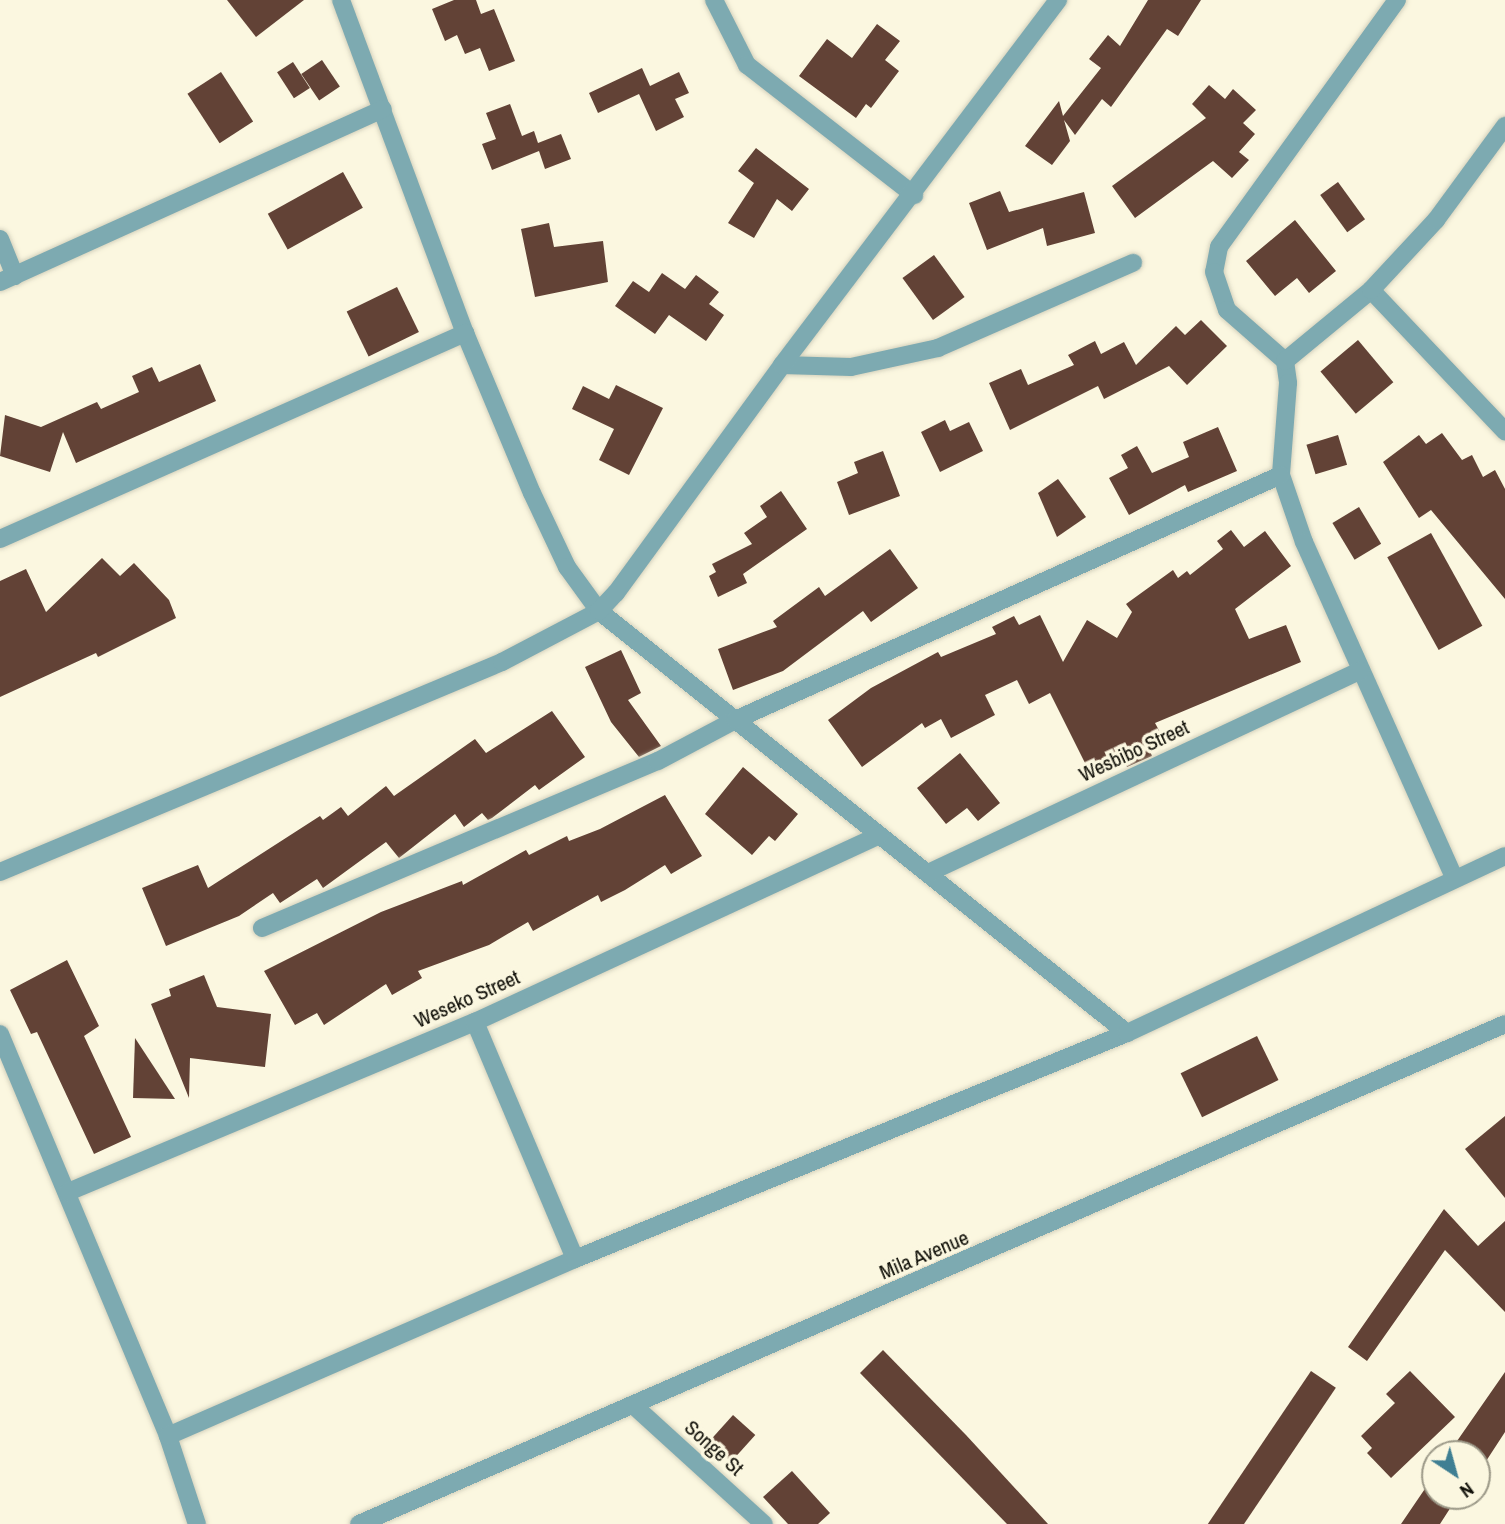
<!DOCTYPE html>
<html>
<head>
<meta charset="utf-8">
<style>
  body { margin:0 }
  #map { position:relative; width:1505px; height:1524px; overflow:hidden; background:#fbf7e0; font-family:"Archivo Narrow",sans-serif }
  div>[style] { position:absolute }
  .building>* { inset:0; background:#624236; transform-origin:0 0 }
  .roads { filter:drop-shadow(0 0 2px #d5d2bd) drop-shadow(0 0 2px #d5d2bd) }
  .street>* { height:18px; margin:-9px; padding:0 9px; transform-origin:9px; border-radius:9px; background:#7daab1 }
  span { translate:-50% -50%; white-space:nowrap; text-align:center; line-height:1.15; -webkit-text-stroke:7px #fbf7e0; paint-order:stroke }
  .street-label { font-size:21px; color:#0f0e07 }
  .north { position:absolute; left:1421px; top:1440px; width:70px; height:70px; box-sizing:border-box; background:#fbf7e0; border:2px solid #9d9a89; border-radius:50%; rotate:144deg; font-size:19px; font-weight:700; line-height:28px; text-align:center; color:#0f0e07 }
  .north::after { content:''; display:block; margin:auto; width:24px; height:32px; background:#3f7f93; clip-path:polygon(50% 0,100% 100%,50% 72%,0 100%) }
</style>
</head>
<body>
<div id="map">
  <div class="building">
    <div style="clip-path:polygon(227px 0,304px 0,256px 37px)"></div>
    <div style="clip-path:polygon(454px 0,476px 0,481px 14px,494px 9px,515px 61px,489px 71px,480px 48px,465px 54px,457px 35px,445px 41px,432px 9px)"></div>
    <div style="clip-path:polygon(1148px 0,1201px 0,1178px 36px,1167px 29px,1111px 107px,1102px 99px,1075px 135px,1064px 120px,1070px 141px,1052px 165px,1025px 146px,1059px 101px,1063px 116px,1101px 68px,1089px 59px,1108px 35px,1120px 46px)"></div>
    <div style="clip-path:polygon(877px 24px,900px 41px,885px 60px,899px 71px,871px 108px,866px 104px,856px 118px,799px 76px,827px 39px,852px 58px)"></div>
    <div style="left:322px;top:60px;width:32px;height:25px;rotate:56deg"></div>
    <div style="left:293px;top:62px;width:31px;height:19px;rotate:57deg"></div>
    <div style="clip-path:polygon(642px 68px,650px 86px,679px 72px,689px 93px,675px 99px,684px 117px,656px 131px,639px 94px,598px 113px,589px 93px)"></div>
    <div style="left:221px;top:72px;width:59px;height:40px;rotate:57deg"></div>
    <div style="clip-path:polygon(1209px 85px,1225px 99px,1233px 89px,1256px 110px,1243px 123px,1255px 134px,1239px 152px,1249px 160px,1232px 178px,1213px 161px,1135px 218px,1112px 186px,1206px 118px,1192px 104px)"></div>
    <div style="clip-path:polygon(510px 104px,522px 136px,534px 131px,538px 143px,561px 134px,571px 159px,545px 169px,539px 151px,492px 170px,482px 144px,496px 139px,486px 113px)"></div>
    <div style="clip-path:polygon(756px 148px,809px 189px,792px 211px,777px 199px,754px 238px,728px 223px,754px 183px,738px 171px)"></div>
    <div style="left:343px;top:172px;width:41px;height:86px;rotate:61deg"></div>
    <div style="left:1338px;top:182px;width:46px;height:22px;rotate:54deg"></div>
    <div style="clip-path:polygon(1000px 191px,1009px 212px,1084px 192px,1095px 233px,1047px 246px,1043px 228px,987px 250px,969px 203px)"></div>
    <div style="clip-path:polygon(1295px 220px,1336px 271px,1309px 293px,1297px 278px,1275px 296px,1246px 261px)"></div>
    <div style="clip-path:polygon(549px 223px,554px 247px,603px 241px,608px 282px,535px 297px,521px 229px)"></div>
    <div style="left:934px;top:255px;width:52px;height:39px;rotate:54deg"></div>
    <div style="clip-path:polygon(662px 273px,685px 289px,696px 275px,719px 292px,709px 304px,724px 315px,706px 341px,669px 315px,655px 334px,615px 306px,633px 281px,649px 292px)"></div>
    <div style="left:397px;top:287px;width:50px;height:56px;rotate:64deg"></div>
    <div style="clip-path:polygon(1201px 320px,1227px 346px,1187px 385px,1169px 366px,1104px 399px,1098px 386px,1010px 430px,989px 383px,1021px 369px,1028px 385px,1074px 365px,1068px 355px,1095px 341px,1101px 354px,1124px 342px,1136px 365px,1176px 326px,1185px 335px)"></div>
    <div style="left:1358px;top:340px;width:55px;height:49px;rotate:50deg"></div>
    <div style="clip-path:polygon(200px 364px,216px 401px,76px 463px,63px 432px,50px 472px,0 456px,5px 415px,41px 427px,97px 402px,101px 409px,139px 392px,132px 376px,152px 367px,159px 382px)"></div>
    <div style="clip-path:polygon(616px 385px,663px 408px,629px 475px,599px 460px,614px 429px,572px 409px,583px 386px,609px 399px)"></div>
    <div style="clip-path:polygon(945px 420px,950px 431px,969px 422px,983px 451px,940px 472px,921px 432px)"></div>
    <div style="clip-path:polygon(1218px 427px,1237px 471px,1188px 492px,1185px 485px,1129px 515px,1109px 478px,1128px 468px,1121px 455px,1137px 446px,1152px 473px,1189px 457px,1183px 442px)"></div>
    <div style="clip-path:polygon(1442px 433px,1462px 460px,1472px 455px,1483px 477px,1495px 470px,1505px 489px,1505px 599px,1431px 510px,1419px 518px,1383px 462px,1419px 435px,1426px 444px)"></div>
    <div style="left:1338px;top:435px;width:31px;height:33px;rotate:73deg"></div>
    <div style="clip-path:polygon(883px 451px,900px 496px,849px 515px,837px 482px,858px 473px,854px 462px)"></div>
    <div style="clip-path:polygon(1058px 479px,1086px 517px,1057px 537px,1038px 493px)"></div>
    <div style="clip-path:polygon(781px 491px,807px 529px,743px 574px,747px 583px,718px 597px,709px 576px,716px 572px,712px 564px,752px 544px,744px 533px,767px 517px,760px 506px)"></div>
    <div style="left:1359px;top:507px;width:43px;height:31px;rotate:59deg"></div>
    <div style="clip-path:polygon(1231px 530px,1244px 547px,1265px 531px,1291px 566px,1235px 609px,1249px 639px,1286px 625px,1301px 662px,1155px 723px,1166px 743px,1150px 751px,1152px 756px,1127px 767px,1120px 753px,1088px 769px,1050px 693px,1029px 704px,1017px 680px,985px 695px,995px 715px,951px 738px,941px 719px,925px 728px,922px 723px,862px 767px,828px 720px,871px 688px,938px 652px,941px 657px,996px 634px,992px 627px,1014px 616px,1019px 625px,1040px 615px,1063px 662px,1087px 620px,1117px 638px,1132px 612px,1126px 604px,1173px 570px,1178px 578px,1187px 571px,1190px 575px,1223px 549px,1217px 541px)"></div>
    <div style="left:1431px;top:533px;width:106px;height:50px;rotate:61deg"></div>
    <div style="clip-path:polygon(890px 549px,918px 588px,871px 622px,863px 611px,783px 671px,733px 690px,718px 649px,777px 627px,773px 621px,819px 587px,825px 596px)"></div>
    <div style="clip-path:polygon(102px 558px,120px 576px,134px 563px,169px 600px,176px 618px,98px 657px,96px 653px,0 697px,0 581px,26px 569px,46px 612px)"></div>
    <div style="clip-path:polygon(621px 650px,641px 693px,628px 700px,661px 746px,639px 757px,611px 722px,585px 667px)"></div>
    <div style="clip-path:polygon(552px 711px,585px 757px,539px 790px,535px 785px,492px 818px,488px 820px,482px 813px,464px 827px,455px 814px,399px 858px,386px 842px,323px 888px,317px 879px,280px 903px,273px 893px,239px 916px,166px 946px,142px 888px,198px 865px,208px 888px,320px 816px,323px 820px,341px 807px,348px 816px,386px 786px,394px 796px,475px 739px,486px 753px)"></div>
    <div style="clip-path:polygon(960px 753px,1000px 803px,978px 821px,967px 808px,946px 824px,917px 788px)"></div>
    <div style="clip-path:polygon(743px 767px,798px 814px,775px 841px,769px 836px,752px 855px,705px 814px)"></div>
    <div style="clip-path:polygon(665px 795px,702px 856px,671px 874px,665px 865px,625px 890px,601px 902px,598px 895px,533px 931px,528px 922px,489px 945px,418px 971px,422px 978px,392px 995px,386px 984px,324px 1025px,317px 1013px,295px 1025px,264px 971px,381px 912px,462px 881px,463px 885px,526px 850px,529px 855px,567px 836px,569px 841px,600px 829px)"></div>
    <div style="clip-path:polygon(67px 960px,99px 1026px,84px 1036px,131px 1137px,94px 1154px,37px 1032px,31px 1034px,10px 990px)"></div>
    <div style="clip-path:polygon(204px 975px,217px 1007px,271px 1014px,265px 1067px,190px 1058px,189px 1098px,151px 1004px,171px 996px,169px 989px)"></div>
    <div style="left:1257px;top:1036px;width:49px;height:85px;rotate:64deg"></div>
    <div style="clip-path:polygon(135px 1038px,175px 1099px,133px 1098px)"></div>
    <div style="clip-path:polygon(1505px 1116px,1505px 1198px,1465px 1149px)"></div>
    <div style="clip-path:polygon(1444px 1209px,1478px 1246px,1505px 1221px,1505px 1312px,1445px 1250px,1367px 1361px,1348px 1347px)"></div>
    <div style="clip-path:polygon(883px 1350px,966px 1435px,1048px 1524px,1007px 1524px,860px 1373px)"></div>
    <div style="left:1311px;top:1371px;width:30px;height:186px;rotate:34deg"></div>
    <div style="clip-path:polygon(1410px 1371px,1455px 1417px,1391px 1478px,1367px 1453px,1372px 1448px,1361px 1436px,1395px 1403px,1386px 1394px)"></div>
    <div style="clip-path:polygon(1505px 1372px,1505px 1432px,1477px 1475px,1477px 1454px,1448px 1454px)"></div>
    <div style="left:733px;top:1415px;width:30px;height:36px;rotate:42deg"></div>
    <div style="clip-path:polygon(792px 1471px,830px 1513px,818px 1524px,788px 1524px,763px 1497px)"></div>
    <div style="clip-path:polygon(1435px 1474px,1435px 1496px,1458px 1496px,1440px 1524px,1401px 1524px)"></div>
  </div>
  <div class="roads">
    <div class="street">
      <div style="left:341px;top:0;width:355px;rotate:69.6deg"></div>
      <div style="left:465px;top:333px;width:173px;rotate:67.3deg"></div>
      <div style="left:532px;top:493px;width:82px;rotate:64.7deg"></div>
      <div style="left:567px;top:567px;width:54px;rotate:54deg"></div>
      <div style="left:599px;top:611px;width:676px;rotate:38.63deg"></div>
      <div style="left:714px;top:0;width:73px;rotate:63.1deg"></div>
      <div style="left:747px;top:65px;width:212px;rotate:37.9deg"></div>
      <div style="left:1397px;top:0;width:304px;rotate:125.8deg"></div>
      <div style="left:1219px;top:247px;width:25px;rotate:101deg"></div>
      <div style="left:1214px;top:272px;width:40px;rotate:71.1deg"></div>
      <div style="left:1227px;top:310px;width:77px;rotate:41.3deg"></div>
      <div style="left:1285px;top:361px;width:22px;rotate:82deg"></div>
      <div style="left:1288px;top:383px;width:92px;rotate:94.4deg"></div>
      <div style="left:1281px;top:475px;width:71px;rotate:71.1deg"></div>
      <div style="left:1304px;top:542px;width:368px;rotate:65.9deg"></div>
      <div style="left:0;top:239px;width:40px;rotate:68deg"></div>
      <div style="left:0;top:282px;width:420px;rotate:-24.3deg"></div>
      <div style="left:1371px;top:290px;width:195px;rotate:46.5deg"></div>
      <div style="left:1285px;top:361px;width:112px;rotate:-39.5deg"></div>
      <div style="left:1371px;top:290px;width:96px;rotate:-47.1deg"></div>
      <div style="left:1436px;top:220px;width:117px;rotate:-53.7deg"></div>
      <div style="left:782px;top:365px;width:69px;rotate:1.7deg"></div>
      <div style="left:851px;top:367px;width:89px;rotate:-12.3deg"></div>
      <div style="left:938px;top:348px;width:213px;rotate:-23.6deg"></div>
      <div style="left:0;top:539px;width:509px;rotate:-23.89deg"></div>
      <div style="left:0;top:872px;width:544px;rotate:-22.7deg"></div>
      <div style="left:502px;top:662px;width:110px;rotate:-27.7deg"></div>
      <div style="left:599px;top:611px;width:25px;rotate:-47deg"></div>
      <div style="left:616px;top:593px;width:282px;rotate:-53.9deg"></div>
      <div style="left:782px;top:365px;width:458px;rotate:-52.9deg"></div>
      <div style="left:928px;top:873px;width:477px;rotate:-25.1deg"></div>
      <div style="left:262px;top:928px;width:430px;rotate:-22.9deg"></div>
      <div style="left:658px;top:761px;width:87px;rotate:-28deg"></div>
      <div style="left:735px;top:720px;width:598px;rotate:-24.17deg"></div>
      <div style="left:475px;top:1022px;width:257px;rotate:67.1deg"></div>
      <div style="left:0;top:1034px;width:436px;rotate:67.3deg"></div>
      <div style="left:168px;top:1436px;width:93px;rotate:71.8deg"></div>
      <div style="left:68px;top:1192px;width:441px;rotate:-22.7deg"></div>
      <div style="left:475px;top:1022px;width:445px;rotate:-24.8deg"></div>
      <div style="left:633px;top:1405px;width:177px;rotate:42.3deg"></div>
      <div style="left:168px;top:1436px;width:444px;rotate:-23.5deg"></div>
      <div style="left:575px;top:1259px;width:596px;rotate:-22.27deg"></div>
      <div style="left:1127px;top:1033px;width:417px;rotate:-25.1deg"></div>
      <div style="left:359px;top:1524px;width:1250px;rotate:-23.57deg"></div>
    </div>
  </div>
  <div class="street-label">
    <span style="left:1134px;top:751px;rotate:-25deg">Wesbibo Street</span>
    <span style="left:467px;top:999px;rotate:-24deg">Weseko Street</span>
    <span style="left:924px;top:1255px;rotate:-23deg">Mila Avenue</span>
    <span style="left:714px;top:1448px;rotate:42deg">Songe St</span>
  </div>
  <div class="north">N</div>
</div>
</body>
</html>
